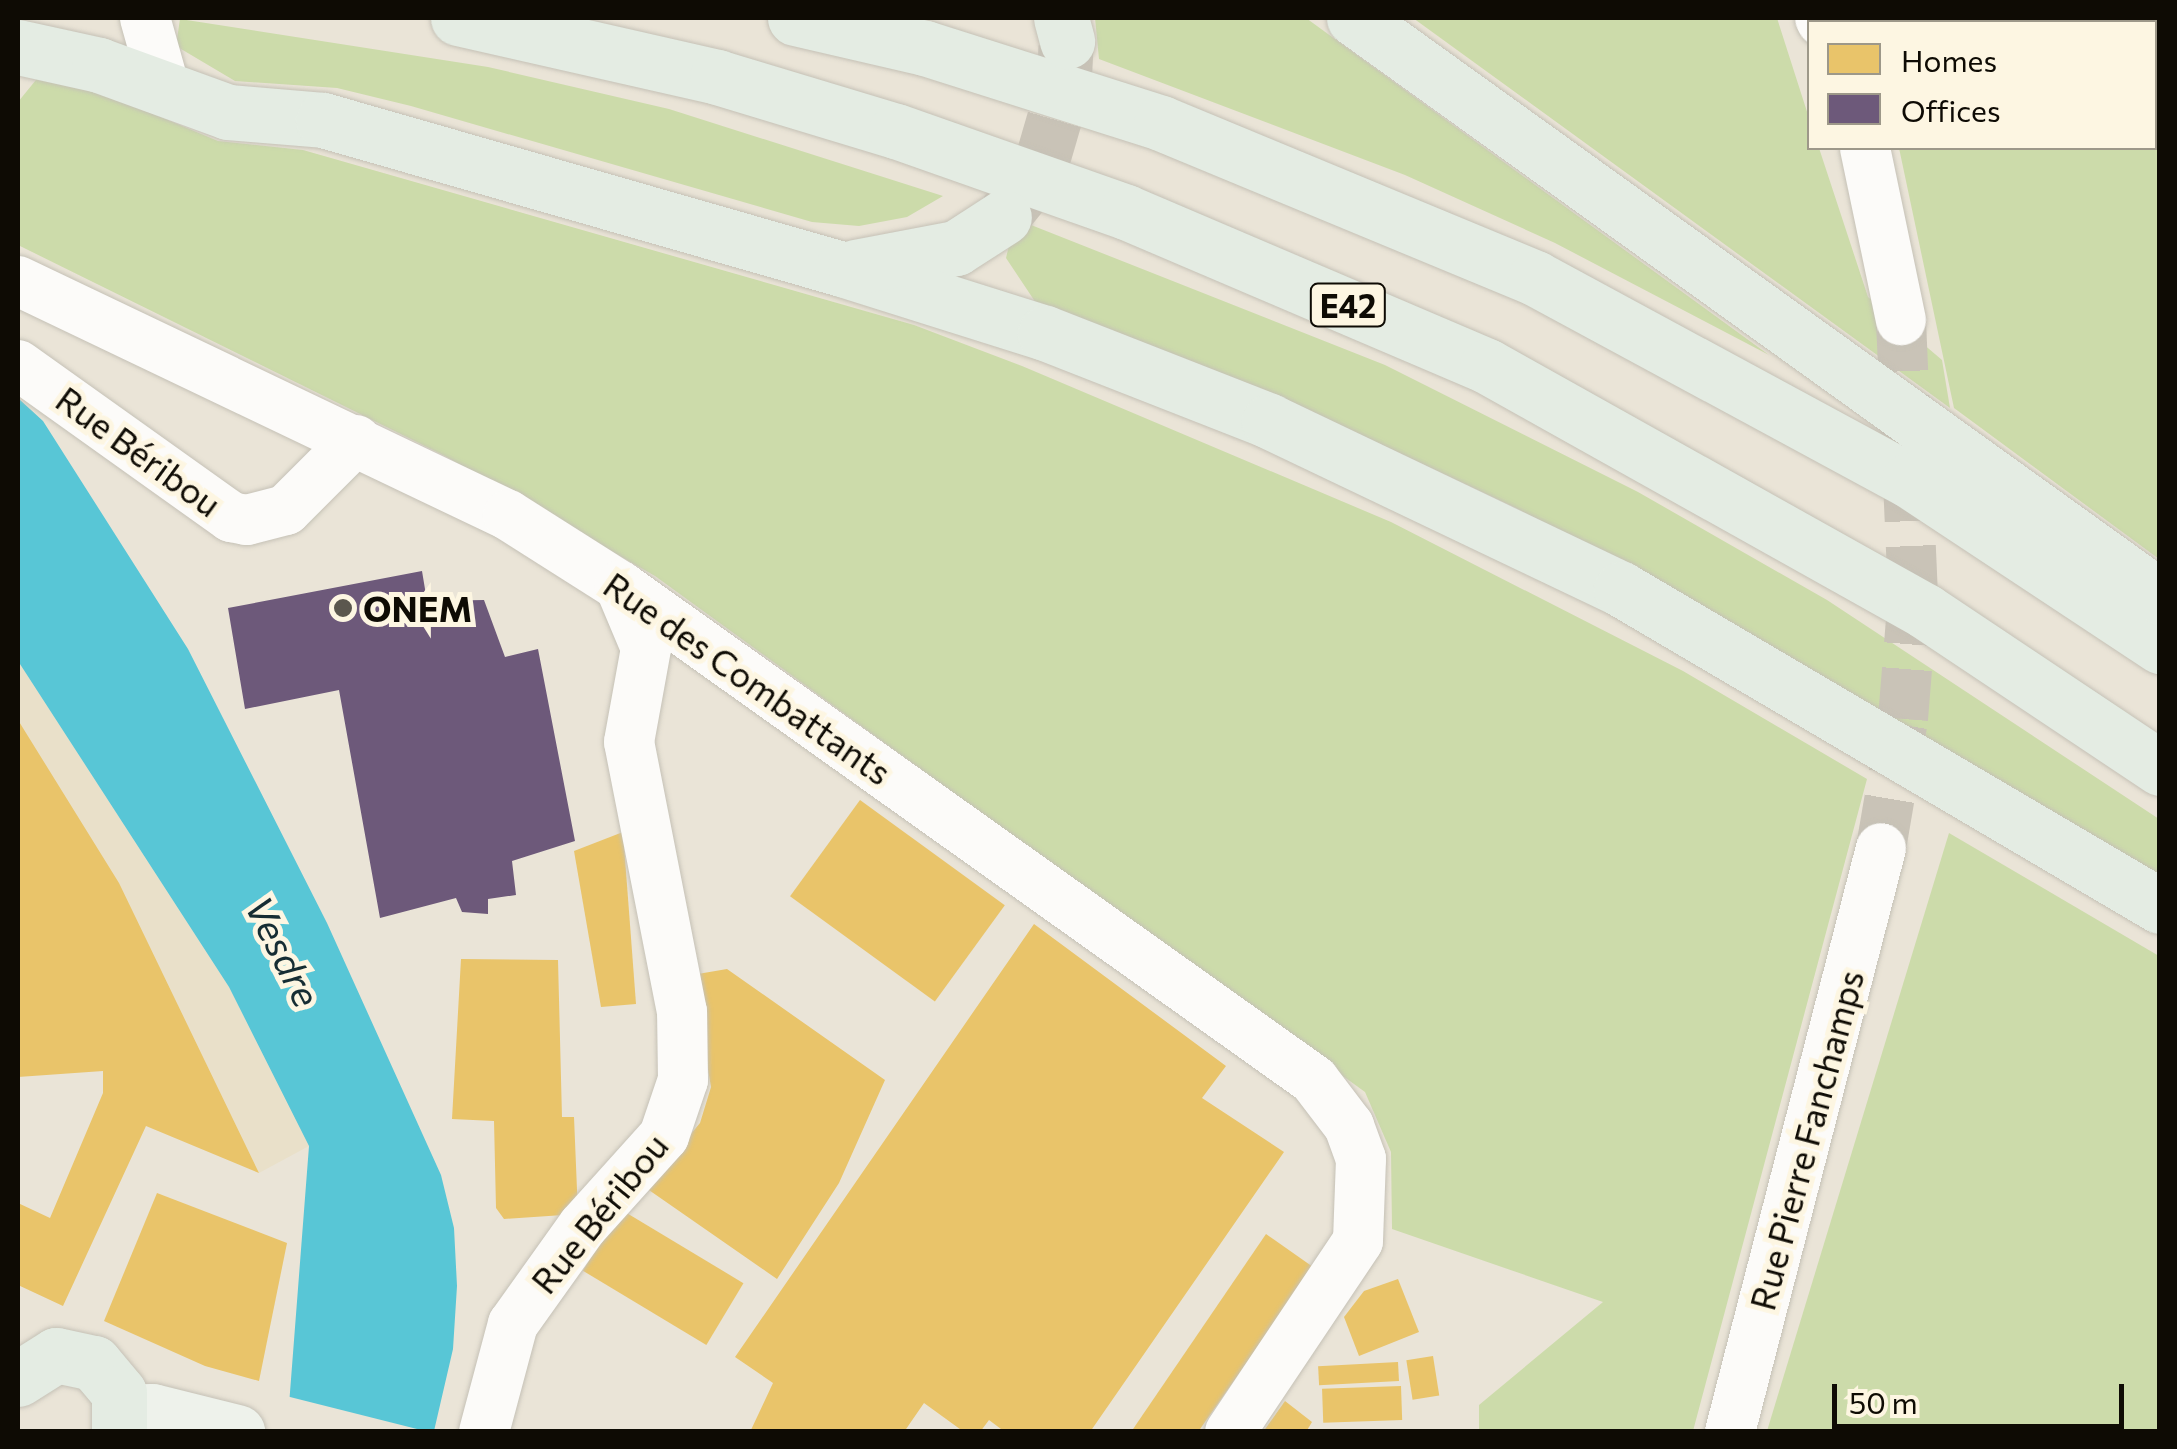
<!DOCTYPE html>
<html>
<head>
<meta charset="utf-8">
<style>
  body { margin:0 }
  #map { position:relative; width:2177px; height:1449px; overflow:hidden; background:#eae4d7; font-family:Commissioner,sans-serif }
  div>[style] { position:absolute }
  .built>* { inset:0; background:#e9e0c9 }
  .green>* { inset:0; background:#ccdbaa }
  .water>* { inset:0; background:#58c6d6 }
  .pier>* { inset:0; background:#eae4d7 }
  .homes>* { inset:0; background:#e9c46a; transform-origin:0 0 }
  .offices>* { inset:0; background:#6d597a }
  .minor-tunnel>* { height:50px; margin-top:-25px; transform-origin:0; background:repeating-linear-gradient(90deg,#c9c3b7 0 50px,transparent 0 75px) }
  .highway-tunnel>* { height:55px; margin-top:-27.5px; transform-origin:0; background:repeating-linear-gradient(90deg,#c9c3b7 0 55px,transparent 0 83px) }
  .roads { filter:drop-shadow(0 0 2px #c5c1b6) drop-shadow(0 0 2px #c5c1b6) }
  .minor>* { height:50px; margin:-25px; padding:0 25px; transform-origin:25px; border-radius:25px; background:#fcfbf9 }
  .major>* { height:55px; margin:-27.5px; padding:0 27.5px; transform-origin:27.5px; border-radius:27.5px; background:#eef2eb }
  .highway>* { height:55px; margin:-27.5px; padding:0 27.5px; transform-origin:27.5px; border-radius:27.5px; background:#e4ece3 }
  .dots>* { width:28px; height:28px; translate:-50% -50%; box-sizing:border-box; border:5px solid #fdf6e2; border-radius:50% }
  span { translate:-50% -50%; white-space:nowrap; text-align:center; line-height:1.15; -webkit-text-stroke:10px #fdf6e2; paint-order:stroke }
  .shield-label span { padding:2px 8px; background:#fdf6e2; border:2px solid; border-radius:8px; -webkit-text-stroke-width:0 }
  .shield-label { font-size:32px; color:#0e0b04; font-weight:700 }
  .street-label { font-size:35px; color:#0e0b04 }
  .poi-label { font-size:35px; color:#0e0b04; font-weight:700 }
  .left { translate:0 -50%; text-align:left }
  .water-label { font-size:38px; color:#162d33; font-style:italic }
  .frame { position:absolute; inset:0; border:20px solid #0e0b04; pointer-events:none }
  .legend { position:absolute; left:1807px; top:20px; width:350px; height:130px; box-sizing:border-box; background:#fdf6e2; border:2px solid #9d9889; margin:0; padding:12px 18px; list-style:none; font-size:30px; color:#0e0b04 }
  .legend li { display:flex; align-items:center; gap:20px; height:50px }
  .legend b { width:50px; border:2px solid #9d9889 }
  .scale { position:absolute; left:1832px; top:1384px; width:292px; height:45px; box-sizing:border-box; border:5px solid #0e0b04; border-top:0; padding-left:12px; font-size:30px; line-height:35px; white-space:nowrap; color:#0e0b04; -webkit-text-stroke:8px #fdf6e2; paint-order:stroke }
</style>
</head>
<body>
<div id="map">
  <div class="built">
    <div style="clip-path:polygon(18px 661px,229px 987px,309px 1146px,259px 1173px,162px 972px,18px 987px)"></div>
  </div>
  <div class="green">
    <div style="clip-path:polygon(1095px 18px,1306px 18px,1769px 355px,1555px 243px,1405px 175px,1099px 59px)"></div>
    <div style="clip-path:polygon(1413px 18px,1777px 18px,1809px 118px,1810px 148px,1819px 148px,1868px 297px,1942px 360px,1950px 408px)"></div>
    <div style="clip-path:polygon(1853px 18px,2159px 18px,2159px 559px,1954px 408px,1899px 148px,2154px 148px,2154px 22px)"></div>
    <div style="clip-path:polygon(180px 19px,488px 67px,669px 109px,943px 196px,907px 217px,859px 226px,812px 222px,411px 106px,337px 88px,235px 81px,176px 46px)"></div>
    <div style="clip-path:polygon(40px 75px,89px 87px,218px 141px,303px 150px,914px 325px,1022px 366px,1391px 522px,1683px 671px,1867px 779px,1693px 1431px,1479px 1431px,1479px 1405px,1603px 1302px,1392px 1229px,1391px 1152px,1365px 1092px,655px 576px,445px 456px,18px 245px,18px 102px)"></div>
    <div style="clip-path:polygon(1026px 223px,1385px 365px,1638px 492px,1827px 600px,2159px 819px,2159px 877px,1641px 574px,1516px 508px,1272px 393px,1036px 303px,1006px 258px,1011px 237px)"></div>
    <div style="clip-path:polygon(1949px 833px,2159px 956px,2159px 1431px,1767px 1431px)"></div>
  </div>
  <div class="water">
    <div style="clip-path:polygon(18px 398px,43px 421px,188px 649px,327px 923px,441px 1175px,454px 1228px,457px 1286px,453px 1349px,434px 1431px,287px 1431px,309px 1146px,229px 987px,18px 661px)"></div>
  </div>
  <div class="pier">
    <div style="clip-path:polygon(286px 1396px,425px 1431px,282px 1432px)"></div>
  </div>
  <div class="homes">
    <div style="clip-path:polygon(18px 720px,119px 883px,259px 1173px,146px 1126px,63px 1306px,18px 1285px,18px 1203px,50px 1218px,103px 1093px,103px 1071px,18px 1077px)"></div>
    <div style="left:860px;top:800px;width:179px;height:119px;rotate:36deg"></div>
    <div style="clip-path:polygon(623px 832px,636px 1004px,601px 1007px,574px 851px)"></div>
    <div style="clip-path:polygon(1034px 924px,1226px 1066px,1202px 1098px,1284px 1152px,1090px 1432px,1005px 1432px,989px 1420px,980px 1432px,964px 1432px,924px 1403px,904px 1432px,750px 1432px,773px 1383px,735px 1357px)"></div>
    <div style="clip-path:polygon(461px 959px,558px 960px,562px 1117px,574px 1117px,578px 1214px,504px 1219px,496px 1208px,494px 1121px,452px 1119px)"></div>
    <div style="clip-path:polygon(727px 969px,885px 1080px,839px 1183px,777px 1279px,646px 1188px,700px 1123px,711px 1087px,692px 975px)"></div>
    <div style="clip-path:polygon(157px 1193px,287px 1243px,259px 1381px,205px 1366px,104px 1321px)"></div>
    <div style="left:620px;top:1209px;width:144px;height:72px;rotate:31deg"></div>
    <div style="clip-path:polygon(1266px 1234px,1313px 1267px,1292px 1298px,1198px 1432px,1131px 1432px)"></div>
    <div style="clip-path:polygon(1398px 1279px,1419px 1332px,1359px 1356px,1344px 1317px,1364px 1291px)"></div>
    <div style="left:1433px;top:1356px;width:40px;height:27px;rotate:81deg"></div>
    <div style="left:1398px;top:1362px;width:19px;height:80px;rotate:87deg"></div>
    <div style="left:1401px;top:1386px;width:34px;height:79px;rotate:88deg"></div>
    <div style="clip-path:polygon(1285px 1401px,1312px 1422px,1306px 1432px,1263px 1432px)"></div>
  </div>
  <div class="offices">
    <div style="clip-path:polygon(422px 571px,427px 601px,484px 600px,505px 657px,538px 649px,575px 841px,512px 861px,516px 895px,488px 899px,488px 914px,462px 912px,456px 898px,380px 918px,339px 690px,245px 709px,228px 608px)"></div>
  </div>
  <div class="minor-tunnel">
    <div style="left:1881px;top:848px;width:131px;rotate:-80.3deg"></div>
    <div style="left:1903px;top:719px;width:123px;rotate:-85.4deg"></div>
    <div style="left:1913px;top:596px;width:276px;rotate:-92.5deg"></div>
  </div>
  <div class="highway-tunnel">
    <div style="left:1005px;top:214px;width:54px;rotate:-51deg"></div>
    <div style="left:1039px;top:172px;width:90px;rotate:-73.8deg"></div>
    <div style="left:1064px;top:86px;width:40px;rotate:-87.1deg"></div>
  </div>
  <div class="roads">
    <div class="minor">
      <div style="left:145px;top:18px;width:74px;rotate:74.3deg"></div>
      <div style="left:1820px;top:18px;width:4px;rotate:63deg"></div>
      <div style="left:1865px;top:148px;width:176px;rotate:78.2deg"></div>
      <div style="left:18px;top:281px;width:543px;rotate:25.53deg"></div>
      <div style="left:508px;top:515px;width:133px;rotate:32.4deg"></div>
      <div style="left:620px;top:586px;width:852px;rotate:35.44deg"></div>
      <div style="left:1314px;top:1080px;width:58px;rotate:52.7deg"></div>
      <div style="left:1349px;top:1126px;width:35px;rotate:70deg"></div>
      <div style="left:1361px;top:1159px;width:82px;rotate:92.1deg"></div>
      <div style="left:1358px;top:1241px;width:230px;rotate:123.8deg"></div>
      <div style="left:18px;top:365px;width:262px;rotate:35.5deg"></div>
      <div style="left:231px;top:517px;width:16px;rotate:11deg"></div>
      <div style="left:247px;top:520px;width:40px;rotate:-14.4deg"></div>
      <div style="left:286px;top:510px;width:99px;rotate:-45deg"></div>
      <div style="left:484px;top:1432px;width:112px;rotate:-75deg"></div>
      <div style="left:513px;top:1324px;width:120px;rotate:-54.5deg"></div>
      <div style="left:583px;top:1226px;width:121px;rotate:-48deg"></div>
      <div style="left:664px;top:1136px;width:59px;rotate:-71.3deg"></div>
      <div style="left:683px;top:1080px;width:68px;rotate:-90.8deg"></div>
      <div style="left:682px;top:1012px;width:275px;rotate:-101.1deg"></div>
      <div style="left:629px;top:742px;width:96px;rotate:-79.7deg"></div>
      <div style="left:646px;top:648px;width:67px;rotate:-112.8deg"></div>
      <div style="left:1730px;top:1432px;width:603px;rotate:-75.5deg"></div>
    </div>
    <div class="major">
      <div style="left:122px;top:1412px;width:30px;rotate:-2deg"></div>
      <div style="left:152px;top:1411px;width:88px;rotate:13.9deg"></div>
    </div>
    <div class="highway">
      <div style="left:458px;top:18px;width:266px;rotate:12.8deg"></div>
      <div style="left:717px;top:77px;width:187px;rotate:16.8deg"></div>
      <div style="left:896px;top:131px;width:244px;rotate:19.4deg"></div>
      <div style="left:1126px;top:212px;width:392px;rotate:23.1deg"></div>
      <div style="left:1487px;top:366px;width:502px;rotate:29.22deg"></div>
      <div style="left:1925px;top:611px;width:283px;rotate:33.7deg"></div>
      <div style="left:795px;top:18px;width:133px;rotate:13deg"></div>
      <div style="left:925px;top:48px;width:248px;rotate:17.6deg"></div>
      <div style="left:1161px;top:123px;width:405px;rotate:22.5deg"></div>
      <div style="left:1535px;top:278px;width:425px;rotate:28.4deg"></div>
      <div style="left:1909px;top:480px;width:301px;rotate:33.5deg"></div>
      <div style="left:1061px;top:18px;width:24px;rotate:75deg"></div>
      <div style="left:1354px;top:18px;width:992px;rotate:35.69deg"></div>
      <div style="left:18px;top:47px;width:83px;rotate:12.5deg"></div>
      <div style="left:99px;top:65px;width:137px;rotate:20deg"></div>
      <div style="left:228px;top:112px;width:95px;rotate:4.8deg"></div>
      <div style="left:323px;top:120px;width:540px;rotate:16.02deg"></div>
      <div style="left:842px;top:269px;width:213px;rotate:17.5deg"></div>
      <div style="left:1045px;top:333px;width:241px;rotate:21.4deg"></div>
      <div style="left:1269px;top:421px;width:390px;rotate:25.5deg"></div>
      <div style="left:1621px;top:589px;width:625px;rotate:30.46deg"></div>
      <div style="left:855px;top:267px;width:103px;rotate:-10.7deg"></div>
      <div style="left:956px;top:248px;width:57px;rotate:-32.9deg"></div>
      <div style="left:18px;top:1379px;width:45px;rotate:-32.3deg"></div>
      <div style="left:56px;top:1355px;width:39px;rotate:12deg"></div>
      <div style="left:94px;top:1363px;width:39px;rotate:50deg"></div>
      <div style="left:119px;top:1393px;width:39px;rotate:90deg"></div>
    </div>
  </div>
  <div class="dots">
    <div style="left:343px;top:608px;background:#5b574e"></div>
  </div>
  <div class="shield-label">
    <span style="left:1348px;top:305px">E42</span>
  </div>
  <div class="street-label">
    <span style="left:139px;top:451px;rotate:36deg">Rue Béribou</span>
    <span style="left:748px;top:678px;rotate:35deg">Rue des Combattants</span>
    <span style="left:1806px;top:1140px;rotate:-75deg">Rue Pierre Fanchamps</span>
    <span style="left:599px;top:1213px;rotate:-51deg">Rue Béribou</span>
  </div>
  <div class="poi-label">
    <span class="left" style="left:363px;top:608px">ONEM</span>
  </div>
  <div class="water-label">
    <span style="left:284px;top:951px;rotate:63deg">Vesdre</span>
  </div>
  <div class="frame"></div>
  <ul class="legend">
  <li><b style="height:28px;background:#e9c46a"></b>Homes</li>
  <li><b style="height:28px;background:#6d597a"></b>Offices</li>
  </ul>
  <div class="scale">50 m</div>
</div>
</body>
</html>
